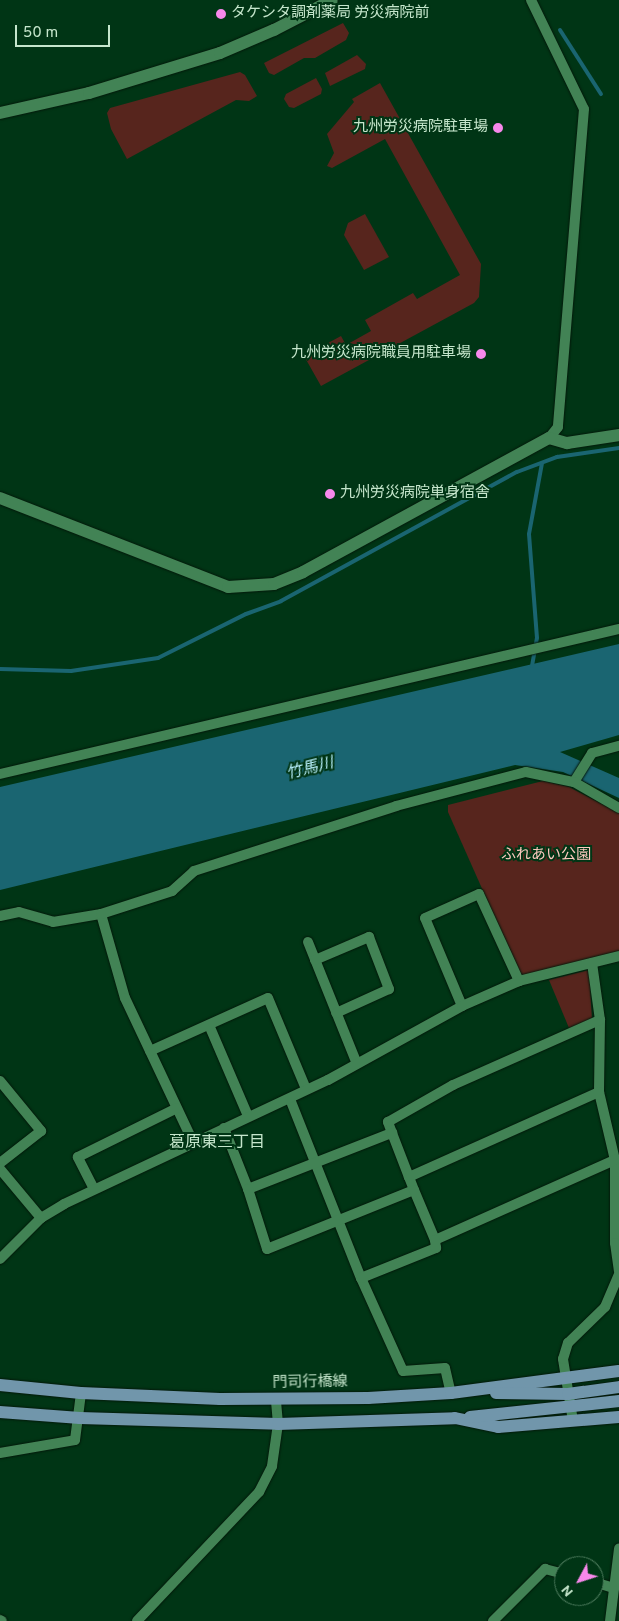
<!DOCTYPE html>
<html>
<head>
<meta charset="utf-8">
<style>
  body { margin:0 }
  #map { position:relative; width:619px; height:1621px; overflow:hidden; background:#003515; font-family:Overpass,"Noto Sans JP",sans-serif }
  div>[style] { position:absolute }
  .green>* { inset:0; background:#57251d }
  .water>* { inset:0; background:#1a6571 }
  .stream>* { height:4px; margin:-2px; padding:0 2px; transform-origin:2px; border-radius:2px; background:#1a6571 }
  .roads { filter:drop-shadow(0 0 1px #04180a) drop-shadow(0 0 1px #04180a) }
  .minor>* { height:10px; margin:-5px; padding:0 5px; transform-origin:5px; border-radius:5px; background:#428355 }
  .tertiary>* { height:12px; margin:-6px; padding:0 6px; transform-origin:6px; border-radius:6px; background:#428355 }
  .primary>* { height:12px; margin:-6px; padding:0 6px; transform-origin:6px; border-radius:6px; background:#7196ab }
  .dots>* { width:14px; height:14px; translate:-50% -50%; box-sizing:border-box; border:2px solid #003515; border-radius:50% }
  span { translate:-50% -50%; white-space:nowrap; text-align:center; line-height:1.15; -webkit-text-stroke:4px #003515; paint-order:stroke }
  .poi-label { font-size:15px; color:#c5e6cc }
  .left { translate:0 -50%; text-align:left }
  .right { translate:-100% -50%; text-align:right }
  .park-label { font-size:15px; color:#fcc9bf }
  .street-label { font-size:15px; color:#c5e6cc }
  .water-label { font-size:16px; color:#b6effb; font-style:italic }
  .neighbourhood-label { font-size:16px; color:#c5e6cc }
  .north { position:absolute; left:554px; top:1556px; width:50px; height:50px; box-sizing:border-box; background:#003515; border:1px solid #4f7c5e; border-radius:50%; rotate:230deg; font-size:14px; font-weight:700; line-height:20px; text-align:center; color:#c5e6cc }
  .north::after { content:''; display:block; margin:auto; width:18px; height:22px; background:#f788eb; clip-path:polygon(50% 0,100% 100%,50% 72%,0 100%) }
  .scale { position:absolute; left:15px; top:25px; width:95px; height:22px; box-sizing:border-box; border:2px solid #c5e6cc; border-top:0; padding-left:6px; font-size:15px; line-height:18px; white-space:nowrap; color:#c5e6cc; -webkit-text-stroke:4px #003515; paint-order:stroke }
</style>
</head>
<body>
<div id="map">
  <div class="green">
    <div style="clip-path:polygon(343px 23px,349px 33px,346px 40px,315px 58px,304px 58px,274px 75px,269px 73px,264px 63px)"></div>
    <div style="clip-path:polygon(357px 55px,366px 64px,365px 69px,330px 86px,325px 73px)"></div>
    <div style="clip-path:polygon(240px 72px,245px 75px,257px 96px,249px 101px,236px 100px,127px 159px,111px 129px,107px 113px,110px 108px)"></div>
    <div style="clip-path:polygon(316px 78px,322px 89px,321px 94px,294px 108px,289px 107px,284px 99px,286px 94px)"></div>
    <div style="clip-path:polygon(380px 83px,481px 264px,479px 297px,474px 303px,321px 386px,304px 356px,341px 336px,346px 345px,371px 331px,365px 320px,413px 293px,417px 299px,460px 275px,385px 139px,332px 168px,327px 166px,334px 153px,327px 134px,354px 102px,352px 99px)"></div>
    <div style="clip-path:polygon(365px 214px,389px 257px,364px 270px,344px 235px,348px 223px)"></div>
    <div style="clip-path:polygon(543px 781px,569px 787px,619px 813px,619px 954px,525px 977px,520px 974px,448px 812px,448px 805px)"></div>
    <div style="clip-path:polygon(589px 970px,592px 1019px,569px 1028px,549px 980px)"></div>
  </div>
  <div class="water">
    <div style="clip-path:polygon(619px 644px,619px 735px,560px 752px,619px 778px,619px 798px,563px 772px,515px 765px,0 890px,0 787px)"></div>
  </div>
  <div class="stream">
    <div style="left:560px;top:30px;width:76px;rotate:57.4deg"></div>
    <div style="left:532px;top:666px;width:28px;rotate:-80deg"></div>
    <div style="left:537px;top:638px;width:104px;rotate:-94.4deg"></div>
    <div style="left:529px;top:534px;width:72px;rotate:-79.6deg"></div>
    <div style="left:0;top:669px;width:71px;rotate:1.6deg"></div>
    <div style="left:71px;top:671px;width:88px;rotate:-8.5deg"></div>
    <div style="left:158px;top:658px;width:98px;rotate:-26.6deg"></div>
    <div style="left:246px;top:614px;width:37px;rotate:-20deg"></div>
    <div style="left:281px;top:601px;width:269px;rotate:-28.7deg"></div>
    <div style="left:517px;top:472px;width:43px;rotate:-20.6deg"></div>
    <div style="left:557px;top:457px;width:63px;rotate:-8.3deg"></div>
  </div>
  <div class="roads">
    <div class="minor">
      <div style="left:531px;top:0;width:121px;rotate:64.1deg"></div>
      <div style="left:584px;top:109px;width:319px;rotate:94.7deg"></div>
      <div style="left:558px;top:427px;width:14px;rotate:129deg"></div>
      <div style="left:0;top:774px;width:636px;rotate:-13.18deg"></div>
      <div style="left:574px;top:782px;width:34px;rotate:-58deg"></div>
      <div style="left:592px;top:753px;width:28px;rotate:-15deg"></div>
      <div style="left:101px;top:914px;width:87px;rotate:74.1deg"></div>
      <div style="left:125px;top:998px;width:159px;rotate:64.7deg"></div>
      <div style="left:0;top:916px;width:19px;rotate:-12deg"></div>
      <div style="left:19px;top:912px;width:35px;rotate:16deg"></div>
      <div style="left:53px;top:922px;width:49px;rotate:-9.5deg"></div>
      <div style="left:101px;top:914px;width:75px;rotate:-17.9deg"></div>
      <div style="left:172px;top:891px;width:30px;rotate:-42deg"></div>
      <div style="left:194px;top:871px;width:212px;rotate:-17.8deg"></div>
      <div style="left:396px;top:806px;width:134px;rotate:-14.7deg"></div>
      <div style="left:526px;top:772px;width:49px;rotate:11.8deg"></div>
      <div style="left:574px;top:782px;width:52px;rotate:30deg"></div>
      <div style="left:308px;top:942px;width:131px;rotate:68.1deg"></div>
      <div style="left:315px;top:960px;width:59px;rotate:-23.1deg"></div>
      <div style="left:369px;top:937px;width:56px;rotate:69deg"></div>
      <div style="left:389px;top:989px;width:58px;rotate:155.6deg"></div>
      <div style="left:592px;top:963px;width:58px;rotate:82deg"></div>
      <div style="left:600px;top:1020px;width:72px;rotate:90.8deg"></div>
      <div style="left:599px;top:1092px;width:70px;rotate:76.8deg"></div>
      <div style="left:615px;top:1160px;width:83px;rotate:90deg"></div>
      <div style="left:615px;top:1243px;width:28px;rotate:82deg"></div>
      <div style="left:462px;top:1006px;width:95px;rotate:-112.8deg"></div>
      <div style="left:425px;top:918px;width:59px;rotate:-24deg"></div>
      <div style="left:479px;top:894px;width:96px;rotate:65.3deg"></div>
      <div style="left:209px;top:1025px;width:99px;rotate:66.8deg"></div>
      <div style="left:150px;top:1051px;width:129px;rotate:-24.2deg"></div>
      <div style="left:268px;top:998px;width:99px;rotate:67.3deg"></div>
      <div style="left:0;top:1081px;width:65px;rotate:50.6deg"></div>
      <div style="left:41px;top:1131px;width:52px;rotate:142deg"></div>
      <div style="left:290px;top:1099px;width:193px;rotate:68.4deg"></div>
      <div style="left:361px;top:1278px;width:102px;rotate:65.7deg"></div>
      <div style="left:403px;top:1371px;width:42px;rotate:-4.1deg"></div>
      <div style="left:445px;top:1368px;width:26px;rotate:77deg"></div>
      <div style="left:224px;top:1128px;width:66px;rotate:68.5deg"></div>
      <div style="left:248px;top:1189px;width:155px;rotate:-21.3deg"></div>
      <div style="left:392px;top:1133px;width:12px;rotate:-110deg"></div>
      <div style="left:388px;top:1122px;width:75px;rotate:-29.6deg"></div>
      <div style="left:453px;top:1085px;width:161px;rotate:-23.9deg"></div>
      <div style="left:392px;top:1133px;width:47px;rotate:68.9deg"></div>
      <div style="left:0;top:1169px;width:64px;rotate:50.1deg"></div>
      <div style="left:94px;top:1189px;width:36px;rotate:-117deg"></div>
      <div style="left:78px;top:1157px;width:110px;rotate:-26.3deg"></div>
      <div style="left:248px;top:1189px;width:63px;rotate:72.4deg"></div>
      <div style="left:267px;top:1249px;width:158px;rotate:-21.9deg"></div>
      <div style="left:414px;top:1190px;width:14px;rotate:-111deg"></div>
      <div style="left:409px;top:1177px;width:208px;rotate:-24.1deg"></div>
      <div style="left:414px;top:1190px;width:54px;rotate:67.2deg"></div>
      <div style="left:435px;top:1240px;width:197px;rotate:-24deg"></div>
      <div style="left:0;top:1259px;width:58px;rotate:-45deg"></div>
      <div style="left:41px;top:1218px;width:27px;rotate:-31deg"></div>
      <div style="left:64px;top:1204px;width:292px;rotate:-25.2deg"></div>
      <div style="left:328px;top:1080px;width:153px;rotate:-28.9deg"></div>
      <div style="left:462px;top:1006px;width:62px;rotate:-23.7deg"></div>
      <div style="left:519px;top:981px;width:103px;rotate:-14deg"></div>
      <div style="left:361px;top:1278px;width:81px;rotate:-21.8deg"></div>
      <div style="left:436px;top:1248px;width:8px;rotate:-97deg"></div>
      <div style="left:573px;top:1421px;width:63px;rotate:-99.2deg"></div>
      <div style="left:563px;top:1359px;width:17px;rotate:-73deg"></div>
      <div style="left:568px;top:1343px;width:52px;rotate:-44.2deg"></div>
      <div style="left:605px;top:1307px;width:36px;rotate:-67deg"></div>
      <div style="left:0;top:1453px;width:76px;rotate:-9.8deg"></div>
      <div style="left:75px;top:1440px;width:47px;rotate:-82.7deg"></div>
      <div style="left:594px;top:1582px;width:21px;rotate:17deg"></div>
      <div style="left:0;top:1620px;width:2px;rotate:27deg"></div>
      <div style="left:137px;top:1621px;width:178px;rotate:-46.6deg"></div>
      <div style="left:259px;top:1492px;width:29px;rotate:-63deg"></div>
      <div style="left:272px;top:1466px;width:42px;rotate:-81.9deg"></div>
      <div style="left:278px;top:1424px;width:24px;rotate:-95deg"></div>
      <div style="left:493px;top:1621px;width:74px;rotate:-45deg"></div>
      <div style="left:545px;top:1569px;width:20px;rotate:15deg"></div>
      <div style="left:610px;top:1621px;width:73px;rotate:-82.9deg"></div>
    </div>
    <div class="tertiary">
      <div style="left:0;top:113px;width:91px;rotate:-12.7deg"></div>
      <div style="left:89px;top:93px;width:137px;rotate:-17deg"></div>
      <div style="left:220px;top:53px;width:59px;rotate:-23.1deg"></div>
      <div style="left:274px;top:30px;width:65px;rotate:-27.3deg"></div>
      <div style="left:0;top:498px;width:245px;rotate:21.3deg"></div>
      <div style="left:228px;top:587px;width:46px;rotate:-3.7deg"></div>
      <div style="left:274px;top:584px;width:31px;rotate:-22deg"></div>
      <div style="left:303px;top:572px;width:280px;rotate:-28.6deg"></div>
      <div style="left:549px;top:438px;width:19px;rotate:16deg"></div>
      <div style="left:567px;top:443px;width:53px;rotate:-8.7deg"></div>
    </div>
    <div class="primary">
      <div style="left:0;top:1385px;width:81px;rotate:5.6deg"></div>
      <div style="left:81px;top:1393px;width:139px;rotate:2.5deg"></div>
      <div style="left:220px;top:1399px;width:148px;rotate:-0.4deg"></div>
      <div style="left:368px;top:1398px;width:83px;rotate:-3.4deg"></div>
      <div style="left:451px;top:1393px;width:169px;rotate:-7.5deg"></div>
      <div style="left:496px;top:1393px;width:72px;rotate:0.8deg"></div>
      <div style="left:568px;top:1394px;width:51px;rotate:-7.8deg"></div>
      <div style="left:0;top:1412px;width:80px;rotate:4.3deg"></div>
      <div style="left:80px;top:1418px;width:198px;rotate:1.7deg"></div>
      <div style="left:278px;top:1424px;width:177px;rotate:-1.9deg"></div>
      <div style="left:455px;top:1418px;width:44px;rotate:11.8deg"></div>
      <div style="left:498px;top:1427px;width:121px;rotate:-4.7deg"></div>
      <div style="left:470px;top:1417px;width:150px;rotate:-6.1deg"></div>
    </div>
  </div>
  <div class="dots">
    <div style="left:221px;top:14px;background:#f788eb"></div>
    <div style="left:498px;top:128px;background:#f788eb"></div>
    <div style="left:481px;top:354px;background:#f788eb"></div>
    <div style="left:330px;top:494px;background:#f788eb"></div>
  </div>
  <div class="poi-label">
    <span class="left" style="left:231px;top:14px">タケシタ調剤薬局 労災病院前</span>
    <span class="right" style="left:488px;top:128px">九州労災病院駐車場</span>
    <span class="right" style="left:471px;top:354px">九州労災病院職員用駐車場</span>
    <span class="left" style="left:340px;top:494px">九州労災病院単身宿舎</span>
  </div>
  <div class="park-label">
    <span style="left:546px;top:856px">ふれあい公園</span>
  </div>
  <div class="street-label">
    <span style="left:310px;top:1383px;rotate:-1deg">門司行橋線</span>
  </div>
  <div class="water-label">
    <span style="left:310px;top:769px;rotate:-14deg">竹馬川</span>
  </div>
  <div class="neighbourhood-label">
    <span style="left:217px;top:1143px">葛原東三丁目</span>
  </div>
  <div class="north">N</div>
  <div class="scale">50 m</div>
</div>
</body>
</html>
